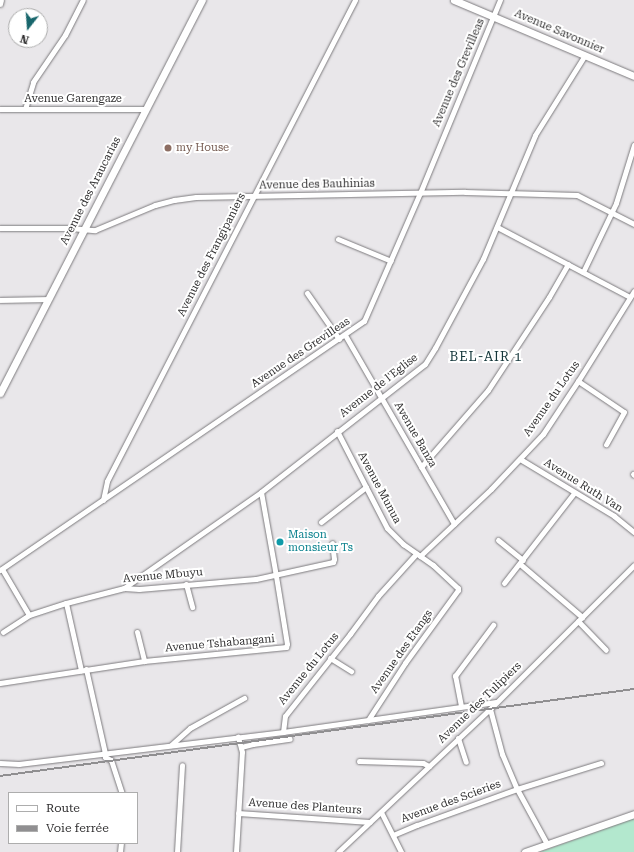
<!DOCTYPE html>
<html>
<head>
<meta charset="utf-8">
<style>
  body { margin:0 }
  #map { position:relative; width:634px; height:852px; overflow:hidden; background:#e9e7ea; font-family:"Roboto Serif",serif }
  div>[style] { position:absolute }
  .green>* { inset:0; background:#b3e8ce }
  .roads { filter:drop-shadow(0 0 1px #7c7a7d) drop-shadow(0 0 1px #7c7a7d) }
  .street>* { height:5px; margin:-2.5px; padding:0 2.5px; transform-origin:2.5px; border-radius:2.5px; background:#fff }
  .secondary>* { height:7px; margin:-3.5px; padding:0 3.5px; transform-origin:3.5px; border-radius:3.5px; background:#fff }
  .rail>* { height:1.5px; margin:-0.75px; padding:0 0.75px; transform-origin:0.75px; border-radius:0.75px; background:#908f91 }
  .dots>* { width:11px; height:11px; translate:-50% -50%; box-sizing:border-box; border:2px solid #fff; border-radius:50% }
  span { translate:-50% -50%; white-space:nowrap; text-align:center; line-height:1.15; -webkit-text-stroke:4px #fff; paint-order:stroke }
  .street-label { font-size:11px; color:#323132 }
  .education-label { font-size:11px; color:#785e54 }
  .left { translate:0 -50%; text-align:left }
  .culture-label { font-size:11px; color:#0d838f }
  .quarter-label { font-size:13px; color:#14363a; letter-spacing:1px }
  .legend { position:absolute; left:8px; top:792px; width:130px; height:52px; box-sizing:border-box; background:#fff; border:1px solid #adadad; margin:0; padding:5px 7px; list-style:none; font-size:12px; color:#323132 }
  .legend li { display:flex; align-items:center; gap:8px; height:20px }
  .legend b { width:20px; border:1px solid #adadad }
  .north { position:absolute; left:8px; top:8px; width:40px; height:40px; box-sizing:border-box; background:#fff; border:1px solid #adadad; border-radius:50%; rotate:197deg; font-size:11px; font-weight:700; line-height:16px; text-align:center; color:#323132 }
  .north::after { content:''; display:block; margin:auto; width:14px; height:18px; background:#18666c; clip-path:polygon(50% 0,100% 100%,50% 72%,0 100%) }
</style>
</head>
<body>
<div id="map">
  <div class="green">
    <div style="clip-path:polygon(634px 818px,634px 852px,540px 852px)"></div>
  </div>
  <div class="roads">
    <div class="street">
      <div style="left:0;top:4px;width:4px;rotate:-76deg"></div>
      <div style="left:0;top:109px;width:146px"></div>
      <div style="left:25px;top:109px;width:28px;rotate:-73deg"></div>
      <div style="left:33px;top:82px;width:57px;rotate:-55.8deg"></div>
      <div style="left:65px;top:35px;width:39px;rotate:-63deg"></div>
      <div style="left:497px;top:227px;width:150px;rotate:27.8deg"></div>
      <div style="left:0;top:228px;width:70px"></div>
      <div style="left:70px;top:228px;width:25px;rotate:5deg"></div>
      <div style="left:95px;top:230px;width:65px;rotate:-22.6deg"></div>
      <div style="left:155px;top:205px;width:20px;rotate:-15deg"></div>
      <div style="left:174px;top:200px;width:22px;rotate:-8deg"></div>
      <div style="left:196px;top:197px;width:269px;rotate:-1.1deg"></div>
      <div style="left:465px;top:192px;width:112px;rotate:1.5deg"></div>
      <div style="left:577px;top:195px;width:64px;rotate:27deg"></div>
      <div style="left:338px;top:239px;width:57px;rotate:22.5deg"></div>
      <div style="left:583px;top:272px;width:76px;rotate:-64.4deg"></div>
      <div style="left:616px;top:203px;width:61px;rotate:-72.8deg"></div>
      <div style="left:307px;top:293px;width:56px;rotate:55.2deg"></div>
      <div style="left:0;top:300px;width:48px;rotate:-1.2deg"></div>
      <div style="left:345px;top:335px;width:218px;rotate:60deg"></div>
      <div style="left:578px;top:381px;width:55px;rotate:34deg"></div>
      <div style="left:624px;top:412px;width:37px;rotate:119deg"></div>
      <div style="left:337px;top:431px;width:109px;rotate:62.7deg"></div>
      <div style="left:387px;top:528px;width:23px;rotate:45deg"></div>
      <div style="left:403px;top:544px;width:37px;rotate:35deg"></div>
      <div style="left:433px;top:565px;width:34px;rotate:43deg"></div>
      <div style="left:458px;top:588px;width:2px;rotate:90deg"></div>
      <div style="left:458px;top:590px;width:90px;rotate:126deg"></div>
      <div style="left:405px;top:663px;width:68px;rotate:123deg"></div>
      <div style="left:520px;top:459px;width:110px;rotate:31.2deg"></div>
      <div style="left:614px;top:516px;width:26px;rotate:39deg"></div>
      <div style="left:421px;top:467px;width:102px;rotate:-49deg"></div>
      <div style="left:488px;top:390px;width:111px;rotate:-56.7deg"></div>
      <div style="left:549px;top:297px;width:38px;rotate:-60deg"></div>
      <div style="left:633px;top:474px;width:1px;rotate:45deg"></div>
      <div style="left:103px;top:500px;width:19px;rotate:-78deg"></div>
      <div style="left:107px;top:481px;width:541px;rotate:-62.72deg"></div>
      <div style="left:321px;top:522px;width:57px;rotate:-37.9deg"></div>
      <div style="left:498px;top:540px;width:32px;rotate:39deg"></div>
      <div style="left:420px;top:556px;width:98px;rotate:-43.3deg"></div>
      <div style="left:491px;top:489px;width:76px;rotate:-46.6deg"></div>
      <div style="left:543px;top:434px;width:64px;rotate:-56.6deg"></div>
      <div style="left:578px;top:381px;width:106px;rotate:-58.1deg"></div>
      <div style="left:520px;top:564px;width:82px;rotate:40.5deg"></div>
      <div style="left:2px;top:569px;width:53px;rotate:59.6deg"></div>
      <div style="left:0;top:570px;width:441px;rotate:-34.4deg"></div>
      <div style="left:364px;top:321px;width:140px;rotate:-66.4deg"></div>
      <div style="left:420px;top:193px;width:209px;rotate:-67.5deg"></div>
      <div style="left:504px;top:583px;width:114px;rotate:-52.1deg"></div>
      <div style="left:186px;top:584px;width:24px;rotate:75deg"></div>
      <div style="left:124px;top:588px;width:167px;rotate:-35deg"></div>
      <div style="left:261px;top:492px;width:208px;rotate:-38deg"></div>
      <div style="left:425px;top:364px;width:19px;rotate:-58deg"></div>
      <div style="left:435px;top:348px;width:101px;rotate:-61.7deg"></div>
      <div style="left:483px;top:259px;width:134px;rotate:-67.2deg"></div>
      <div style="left:535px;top:135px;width:94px;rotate:-58deg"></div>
      <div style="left:66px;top:603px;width:69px;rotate:77.4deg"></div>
      <div style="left:578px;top:621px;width:40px;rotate:46deg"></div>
      <div style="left:3px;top:632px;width:31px;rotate:-33deg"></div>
      <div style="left:29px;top:615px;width:39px;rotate:-18deg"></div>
      <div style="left:66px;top:603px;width:60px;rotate:-14.5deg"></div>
      <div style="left:124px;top:588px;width:15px;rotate:4deg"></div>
      <div style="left:139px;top:589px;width:117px;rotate:-4.9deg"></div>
      <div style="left:256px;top:579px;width:79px;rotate:-12.4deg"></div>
      <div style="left:333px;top:562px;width:3px;rotate:-72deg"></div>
      <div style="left:334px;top:559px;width:16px;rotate:-97deg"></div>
      <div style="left:137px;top:632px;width:30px;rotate:76deg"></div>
      <div style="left:330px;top:658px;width:25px;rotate:32deg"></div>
      <div style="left:86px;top:669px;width:86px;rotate:77.3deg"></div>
      <div style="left:0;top:683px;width:146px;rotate:-8.7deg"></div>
      <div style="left:144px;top:661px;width:143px;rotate:-5.6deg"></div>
      <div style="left:286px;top:647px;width:3px;rotate:-72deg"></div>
      <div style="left:287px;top:644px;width:69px;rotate:-99.2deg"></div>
      <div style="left:276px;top:576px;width:85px;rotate:-100.1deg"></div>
      <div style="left:461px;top:706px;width:31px;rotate:-101deg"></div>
      <div style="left:455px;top:676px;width:64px;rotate:-53.3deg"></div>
      <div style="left:490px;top:709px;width:47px;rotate:75.1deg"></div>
      <div style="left:502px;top:754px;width:38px;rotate:67deg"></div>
      <div style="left:517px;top:789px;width:63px;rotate:61.4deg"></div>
      <div style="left:283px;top:732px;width:16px;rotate:-83deg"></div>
      <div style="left:285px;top:716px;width:105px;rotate:-51.6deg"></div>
      <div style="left:350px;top:634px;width:47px;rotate:-53.6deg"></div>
      <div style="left:378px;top:596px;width:57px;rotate:-47.9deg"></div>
      <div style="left:458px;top:738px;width:25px;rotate:72deg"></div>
      <div style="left:171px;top:745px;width:25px;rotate:-42deg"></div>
      <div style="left:190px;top:728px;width:62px;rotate:-29.1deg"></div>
      <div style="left:241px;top:747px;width:12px;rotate:-14deg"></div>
      <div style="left:253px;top:744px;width:37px;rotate:-8deg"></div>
      <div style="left:104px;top:753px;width:4px;rotate:76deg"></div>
      <div style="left:105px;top:757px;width:7px;rotate:27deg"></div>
      <div style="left:111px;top:760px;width:35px;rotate:72deg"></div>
      <div style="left:359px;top:761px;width:64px;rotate:1.8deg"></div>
      <div style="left:423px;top:763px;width:7px;rotate:27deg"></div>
      <div style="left:0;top:763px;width:19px;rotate:3deg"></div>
      <div style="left:19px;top:764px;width:266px;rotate:-6.9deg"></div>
      <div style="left:283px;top:732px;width:215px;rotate:-8deg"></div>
      <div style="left:381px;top:812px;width:45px;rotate:63.4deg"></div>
      <div style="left:238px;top:813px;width:132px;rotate:3.9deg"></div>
      <div style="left:393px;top:835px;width:26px;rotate:-23deg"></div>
      <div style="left:417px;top:825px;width:106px;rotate:-19.8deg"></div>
      <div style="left:517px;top:789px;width:88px;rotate:-17.2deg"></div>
      <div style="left:120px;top:852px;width:9px;rotate:-84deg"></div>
      <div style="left:177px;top:852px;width:87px;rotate:-86.7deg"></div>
      <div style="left:236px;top:852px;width:100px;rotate:-86.6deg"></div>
      <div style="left:242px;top:752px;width:16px;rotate:-105deg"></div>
      <div style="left:338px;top:852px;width:210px;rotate:-43.3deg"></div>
      <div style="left:491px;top:708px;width:202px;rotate:-45deg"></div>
    </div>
    <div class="secondary">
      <div style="left:454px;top:0;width:195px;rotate:22.9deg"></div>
      <div style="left:0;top:393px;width:442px;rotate:-62.8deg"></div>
      <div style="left:525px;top:852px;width:115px;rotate:-19.2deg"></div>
    </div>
  </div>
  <div class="rail">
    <div style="left:0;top:776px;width:640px;rotate:-7.81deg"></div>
  </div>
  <div class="dots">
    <div style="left:168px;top:148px;background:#8d6e63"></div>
    <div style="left:280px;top:542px;background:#0f9aa8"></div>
  </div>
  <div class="street-label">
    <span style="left:559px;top:32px;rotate:23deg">Avenue Savonnier</span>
    <span style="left:459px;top:73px;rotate:-67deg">Avenue des Grevilleas</span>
    <span style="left:73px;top:99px">Avenue Garengaze</span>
    <span style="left:317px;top:185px;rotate:-1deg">Avenue des Bauhinias</span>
    <span style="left:91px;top:191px;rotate:-63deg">Avenue des Araucarias</span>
    <span style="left:212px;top:255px;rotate:-63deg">Avenue des Frangipaniers</span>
    <span style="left:301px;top:353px;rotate:-34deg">Avenue des Grevilleas</span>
    <span style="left:379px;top:386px;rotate:-38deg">Avenue de l'Eglise</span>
    <span style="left:552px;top:399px;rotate:-55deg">Avenue du Lotus</span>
    <span style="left:415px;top:435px;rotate:60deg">Avenue Banza</span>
    <span style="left:583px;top:486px;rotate:32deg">Avenue Ruth Van</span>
    <span style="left:379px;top:488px;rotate:62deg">Avenue Munua</span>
    <span style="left:163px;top:576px;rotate:-5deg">Avenue Mbuyu</span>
    <span style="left:220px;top:644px;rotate:-5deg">Avenue Tshabangani</span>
    <span style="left:402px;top:652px;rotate:-55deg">Avenue des Etangs</span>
    <span style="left:309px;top:669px;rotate:-51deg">Avenue du Lotus</span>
    <span style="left:480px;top:703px;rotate:-44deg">Avenue des Tulipiers</span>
    <span style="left:451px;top:802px;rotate:-20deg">Avenue des Scieries</span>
    <span style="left:305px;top:807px;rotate:4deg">Avenue des Planteurs</span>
  </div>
  <div class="education-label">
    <span class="left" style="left:176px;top:148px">my House</span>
  </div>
  <div class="culture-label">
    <span class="left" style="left:288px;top:542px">Maison<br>monsieur Ts</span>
  </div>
  <div class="quarter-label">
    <span style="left:486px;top:357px">BEL-AIR 1</span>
  </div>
  <ul class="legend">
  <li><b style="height:5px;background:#fff"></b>Route</li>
  <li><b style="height:5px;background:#908f91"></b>Voie ferrée</li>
  </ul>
  <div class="north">N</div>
</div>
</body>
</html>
